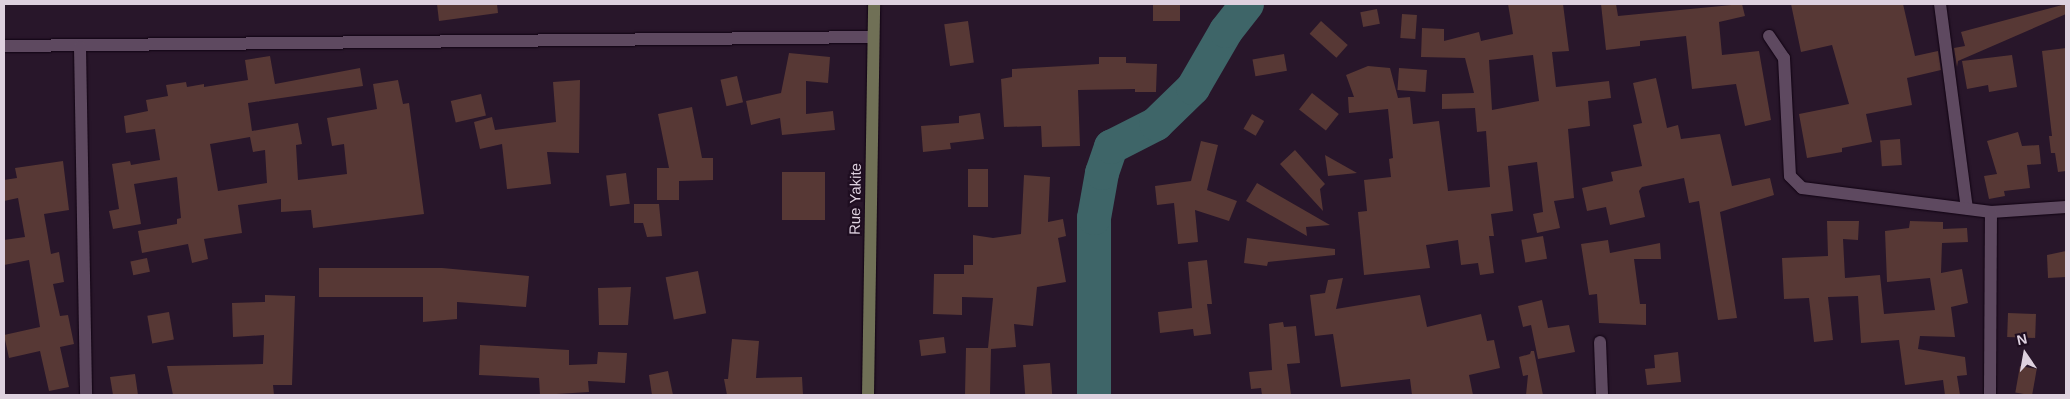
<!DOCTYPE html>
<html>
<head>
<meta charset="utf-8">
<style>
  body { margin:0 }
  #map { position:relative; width:2070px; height:399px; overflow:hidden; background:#28162a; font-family:Arial,sans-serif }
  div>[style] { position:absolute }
  .river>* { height:34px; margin:-17px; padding:0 17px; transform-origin:17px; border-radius:17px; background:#3e6568 }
  .building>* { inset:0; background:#573835; transform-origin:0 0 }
  .roads { filter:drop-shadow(0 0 1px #100212) drop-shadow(0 0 1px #100212) }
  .street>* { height:12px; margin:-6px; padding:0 6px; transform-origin:6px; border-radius:6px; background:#5e4960 }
  .secondary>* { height:12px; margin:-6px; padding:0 6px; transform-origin:6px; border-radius:6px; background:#707056 }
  span { translate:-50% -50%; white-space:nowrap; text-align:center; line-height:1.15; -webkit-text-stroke:4.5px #1e0d20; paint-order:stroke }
  .street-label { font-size:15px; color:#ded1df }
  .frame { position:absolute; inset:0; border:5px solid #ded1df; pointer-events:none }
  .north { position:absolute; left:2000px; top:329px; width:50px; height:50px; -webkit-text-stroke:4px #1e0d20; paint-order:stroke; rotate:348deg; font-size:14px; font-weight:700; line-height:20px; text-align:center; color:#ded1df }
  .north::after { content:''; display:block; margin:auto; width:18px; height:22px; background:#ded1df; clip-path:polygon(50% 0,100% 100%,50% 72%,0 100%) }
</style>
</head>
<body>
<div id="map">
  <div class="river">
    <div style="left:1094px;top:395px;width:177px;rotate:-90deg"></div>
    <div style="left:1094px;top:218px;width:46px;rotate:-79.9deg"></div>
    <div style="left:1102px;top:173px;width:28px;rotate:-71deg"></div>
    <div style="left:1111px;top:147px;width:51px;rotate:-27.1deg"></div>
    <div style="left:1156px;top:124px;width:52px;rotate:-44.2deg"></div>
    <div style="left:1193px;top:88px;width:66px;rotate:-59.9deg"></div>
    <div style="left:1226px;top:31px;width:34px;rotate:-52deg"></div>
  </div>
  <div class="building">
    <div style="clip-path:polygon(437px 4px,497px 4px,498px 13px,439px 21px)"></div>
    <div style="left:1153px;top:4px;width:27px;height:17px"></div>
    <div style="clip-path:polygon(evenodd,1508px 4px,1563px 4px,1569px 51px,1552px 52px,1556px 87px,1609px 81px,1611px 98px,1588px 101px,1590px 126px,1568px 129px,1574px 198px,1554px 201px,1560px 228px,1537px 233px,1533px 214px,1543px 212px,1537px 162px,1508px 166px,1513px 211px,1491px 214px,1494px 236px,1489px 236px,1494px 273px,1480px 275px,1478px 263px,1461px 265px,1458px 240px,1426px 245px,1430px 268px,1364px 275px,1358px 212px,1367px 211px,1364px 180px,1391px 177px,1389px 159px,1393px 158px,1388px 109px,1349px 113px,1348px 97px,1354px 97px,1346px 75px,1368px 66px,1390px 68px,1398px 98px,1410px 97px,1413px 124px,1439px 121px,1448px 191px,1490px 187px,1486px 131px,1477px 132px,1475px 108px,1442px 109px,1442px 94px,1474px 93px,1465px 58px,1421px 57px,1422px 28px,1444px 29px,1444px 41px,1479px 32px,1481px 41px,1513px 34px,1508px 4px,1533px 55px,1539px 101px,1492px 110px,1489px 60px,1533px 55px)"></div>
    <div style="clip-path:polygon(1601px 4px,1616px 4px,1618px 16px,1742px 4px,1745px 16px,1719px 22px,1722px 55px,1759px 51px,1771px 120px,1745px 126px,1736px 84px,1692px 89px,1686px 36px,1640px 41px,1640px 46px,1606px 50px)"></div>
    <div style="clip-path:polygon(1791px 4px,1903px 4px,1915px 56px,1938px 51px,1941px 70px,1907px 78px,1912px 105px,1866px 114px,1872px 142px,1842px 148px,1842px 152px,1807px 158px,1799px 114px,1849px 104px,1832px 45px,1801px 52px)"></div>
    <div style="clip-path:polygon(2066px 4px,2066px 14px,1958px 61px,1957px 67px,1954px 48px,1965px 46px,1961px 32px)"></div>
    <div style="left:1377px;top:9px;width:15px;height:17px;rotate:79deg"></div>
    <div style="left:1402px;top:14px;width:15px;height:24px;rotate:4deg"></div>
    <div style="left:968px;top:21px;width:42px;height:24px;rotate:82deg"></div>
    <div style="left:1321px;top:21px;width:36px;height:17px;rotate:42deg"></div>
    <div style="clip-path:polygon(2066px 48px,2066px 171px,2058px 172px,2055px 153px,2051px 153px,2049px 136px,2052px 136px,2042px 51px)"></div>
    <div style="clip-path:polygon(789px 53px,830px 57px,828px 83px,806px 81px,806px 114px,833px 111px,835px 130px,782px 135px,780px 118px,751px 125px,746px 101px,781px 93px)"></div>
    <div style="left:1284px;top:54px;width:17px;height:32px;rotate:80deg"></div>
    <div style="clip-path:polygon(2012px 55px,2017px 87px,1989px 92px,1988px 85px,1967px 89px,1962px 61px)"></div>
    <div style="clip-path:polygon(evenodd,270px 56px,275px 84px,360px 68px,363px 86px,248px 103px,252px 131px,298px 123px,302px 144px,296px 145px,298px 180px,347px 174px,344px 144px,332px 146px,327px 118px,377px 109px,373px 84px,398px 80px,403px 104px,409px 103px,424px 214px,313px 228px,311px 210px,281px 212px,281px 199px,238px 205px,242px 233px,204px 239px,208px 259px,192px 263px,188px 244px,142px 253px,138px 231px,177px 224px,177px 219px,181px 218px,177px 177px,134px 184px,141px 224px,113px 229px,109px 211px,119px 209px,112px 164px,130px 161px,131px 165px,160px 160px,155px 129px,126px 133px,124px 116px,148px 111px,146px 100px,168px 96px,166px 85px,186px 82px,187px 87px,204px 84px,204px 87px,248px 80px,245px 60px,270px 56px,250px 137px,253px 152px,265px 150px,267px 183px,218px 191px,210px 144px,250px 137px)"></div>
    <div style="clip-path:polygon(1099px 57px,1126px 57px,1126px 63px,1157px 64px,1156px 92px,1135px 92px,1135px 89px,1078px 90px,1080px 146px,1042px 147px,1041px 126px,1004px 127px,1001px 79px,1012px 77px,1012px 69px,1099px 64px)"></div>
    <div style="left:1399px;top:68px;width:28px;height:22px;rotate:4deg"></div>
    <div style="left:737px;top:76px;width:27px;height:17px;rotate:77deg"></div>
    <div style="clip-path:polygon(1656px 78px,1667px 128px,1678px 125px,1681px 139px,1720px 134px,1732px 186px,1770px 178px,1774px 195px,1720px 212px,1737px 318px,1718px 320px,1699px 201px,1689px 203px,1684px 178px,1642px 187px,1639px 191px,1645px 217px,1610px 225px,1606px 207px,1587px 211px,1582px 188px,1613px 181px,1611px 172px,1642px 166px,1633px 125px,1642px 123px,1633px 83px)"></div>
    <div style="clip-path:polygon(580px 80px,579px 153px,547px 152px,551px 184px,507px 189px,502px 144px,480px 149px,474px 122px,492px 117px,495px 130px,556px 122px,553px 82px)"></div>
    <div style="left:1312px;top:93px;width:34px;height:21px;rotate:38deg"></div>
    <div style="left:481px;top:94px;width:22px;height:31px;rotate:77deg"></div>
    <div style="clip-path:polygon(692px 107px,702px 158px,713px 158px,713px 180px,679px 181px,679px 200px,657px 200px,657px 168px,669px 168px,658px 114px)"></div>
    <div style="clip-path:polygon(980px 113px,984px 139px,950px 143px,951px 149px,923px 152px,921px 126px,959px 123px,959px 116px)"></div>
    <div style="left:1252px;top:114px;width:14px;height:17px;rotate:30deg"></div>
    <div style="clip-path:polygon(2018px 132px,2022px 146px,2039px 145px,2041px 164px,2027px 165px,2030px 188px,2004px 191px,2005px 196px,1989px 199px,1984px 176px,1997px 174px,1987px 141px)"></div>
    <div style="left:1900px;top:139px;width:26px;height:20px;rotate:86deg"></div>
    <div style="clip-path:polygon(1201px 141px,1218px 145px,1207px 190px,1237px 201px,1229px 221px,1195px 210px,1198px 242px,1178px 244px,1174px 203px,1157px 205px,1155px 186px,1191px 181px)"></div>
    <div style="clip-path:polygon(1295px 150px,1325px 184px,1320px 189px,1323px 211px,1280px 164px)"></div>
    <div style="clip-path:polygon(1325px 155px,1357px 173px,1328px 176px)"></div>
    <div style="clip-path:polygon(63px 161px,69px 210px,44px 214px,51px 254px,59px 252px,64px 282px,53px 284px,60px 316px,68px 315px,74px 344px,60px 347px,69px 387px,49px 391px,40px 351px,9px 358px,4px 335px,40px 327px,29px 260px,4px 265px,4px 240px,25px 237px,18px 198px,4px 201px,4px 180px,17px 178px,15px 168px)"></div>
    <div style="left:968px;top:169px;width:20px;height:38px"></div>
    <div style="left:782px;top:172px;width:43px;height:48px"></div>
    <div style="left:626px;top:173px;width:31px;height:20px;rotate:83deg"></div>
    <div style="clip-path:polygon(1024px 175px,1050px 177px,1048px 222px,1063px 219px,1066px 236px,1058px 238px,1066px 282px,1037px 287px,1033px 326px,1014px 324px,1016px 347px,991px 349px,990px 395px,965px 395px,966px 348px,988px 348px,993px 298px,962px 297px,962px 315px,933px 314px,934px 274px,964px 274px,964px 265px,973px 265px,973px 235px,993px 238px,1021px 234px)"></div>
    <div style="clip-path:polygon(1257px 183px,1330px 225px,1306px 227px,1307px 236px,1246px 201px)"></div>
    <div style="clip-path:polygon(634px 204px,659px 204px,662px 236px,647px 237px,643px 223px,634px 223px)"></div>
    <div style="clip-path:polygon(1827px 221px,1859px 221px,1858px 240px,1843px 239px,1845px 278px,1880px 275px,1884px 314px,1935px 310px,1930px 278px,1887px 282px,1885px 231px,1909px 228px,1910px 221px,1943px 222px,1943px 229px,1967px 228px,1968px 242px,1942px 243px,1941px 273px,1962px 269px,1968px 303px,1951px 307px,1955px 337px,1920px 336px,1918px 349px,1965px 357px,1967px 375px,1957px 376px,1960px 395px,1945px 395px,1943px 380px,1905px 385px,1899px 340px,1861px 343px,1858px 296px,1828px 297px,1833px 340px,1814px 342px,1809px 298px,1784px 299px,1782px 258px,1828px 256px)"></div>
    <div style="left:1543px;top:236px;width:23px;height:22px;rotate:80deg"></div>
    <div style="clip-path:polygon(1247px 238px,1335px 249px,1335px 255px,1268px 262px,1267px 266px,1244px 263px)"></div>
    <div style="clip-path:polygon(1608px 240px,1610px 253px,1660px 243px,1661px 259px,1634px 259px,1640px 304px,1646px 304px,1646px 325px,1599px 323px,1597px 294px,1589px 295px,1581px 244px)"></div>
    <div style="clip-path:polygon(2066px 251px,2066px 277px,2048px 278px,2047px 255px)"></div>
    <div style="left:147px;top:258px;width:14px;height:17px;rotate:78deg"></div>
    <div style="clip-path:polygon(1207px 260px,1212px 304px,1207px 304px,1211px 334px,1194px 336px,1193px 329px,1160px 333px,1158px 312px,1192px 308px,1188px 262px)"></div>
    <div style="clip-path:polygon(319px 268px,442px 268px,529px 276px,526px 307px,457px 302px,457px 319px,423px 322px,423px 297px,319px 297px)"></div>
    <div style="left:698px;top:271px;width:43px;height:33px;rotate:79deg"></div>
    <div style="clip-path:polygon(1343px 278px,1336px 309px,1420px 295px,1427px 327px,1481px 314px,1487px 341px,1494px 340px,1500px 368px,1469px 375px,1473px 395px,1412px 395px,1410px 379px,1341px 387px,1333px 334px,1315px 336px,1310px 295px,1325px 293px,1328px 280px)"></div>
    <div style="clip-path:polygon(631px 287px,628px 325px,599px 325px,598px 288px)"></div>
    <div style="clip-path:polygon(265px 295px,295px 296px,292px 385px,273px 385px,274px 395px,173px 395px,167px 366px,263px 364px,264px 335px,233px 337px,232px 303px,265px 302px)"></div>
    <div style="clip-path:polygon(1542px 300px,1548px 328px,1569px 325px,1575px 352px,1538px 359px,1531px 325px,1523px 327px,1518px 306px)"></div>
    <div style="left:169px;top:312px;width:28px;height:22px;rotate:80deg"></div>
    <div style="left:2008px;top:313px;width:28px;height:24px;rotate:2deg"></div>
    <div style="clip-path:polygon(1283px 322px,1284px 327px,1296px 326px,1300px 363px,1287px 364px,1291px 395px,1262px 395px,1261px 388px,1251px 389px,1249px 372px,1272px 370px,1269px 324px)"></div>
    <div style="left:944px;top:337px;width:16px;height:25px;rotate:83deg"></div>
    <div style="clip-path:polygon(732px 339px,759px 341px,756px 378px,802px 377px,803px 395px,727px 395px,724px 379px,728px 379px)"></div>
    <div style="clip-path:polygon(480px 345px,569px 350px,569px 365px,597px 364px,598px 352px,627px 353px,625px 383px,588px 381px,589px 392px,540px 395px,539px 378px,479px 375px)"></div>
    <div style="clip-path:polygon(1531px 351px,1534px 351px,1543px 395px,1526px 395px,1528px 375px,1523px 376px,1519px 357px,1530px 354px)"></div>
    <div style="clip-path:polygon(1678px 352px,1681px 382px,1647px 385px,1645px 369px,1655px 368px,1654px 355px)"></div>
    <div style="left:1050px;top:363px;width:32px;height:27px;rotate:86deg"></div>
    <div style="left:2020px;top:366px;width:17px;height:27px;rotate:10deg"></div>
    <div style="clip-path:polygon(668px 371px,673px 395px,652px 395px,649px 375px)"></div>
    <div style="clip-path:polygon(135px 374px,138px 395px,113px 395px,110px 377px)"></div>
  </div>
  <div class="roads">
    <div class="street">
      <div style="left:1940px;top:4px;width:206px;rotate:82.5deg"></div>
      <div style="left:1769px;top:36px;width:27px;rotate:56deg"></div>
      <div style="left:1784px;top:58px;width:118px;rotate:87.1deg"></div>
      <div style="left:1790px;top:176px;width:17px;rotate:45deg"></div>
      <div style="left:1802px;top:188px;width:191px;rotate:7.2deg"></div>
      <div style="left:1991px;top:212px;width:75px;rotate:-3.8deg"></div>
      <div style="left:4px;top:46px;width:869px;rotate:-0.59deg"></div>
      <div style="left:80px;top:47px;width:348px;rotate:89deg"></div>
      <div style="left:1600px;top:342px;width:53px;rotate:87.8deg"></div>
      <div style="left:1990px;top:395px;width:183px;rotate:-89.7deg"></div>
    </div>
    <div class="secondary">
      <div style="left:868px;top:395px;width:391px;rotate:-89.1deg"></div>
    </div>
  </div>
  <div class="street-label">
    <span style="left:855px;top:199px;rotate:-89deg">Rue Yakite</span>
  </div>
  <div class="frame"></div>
  <div class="north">N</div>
</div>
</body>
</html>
